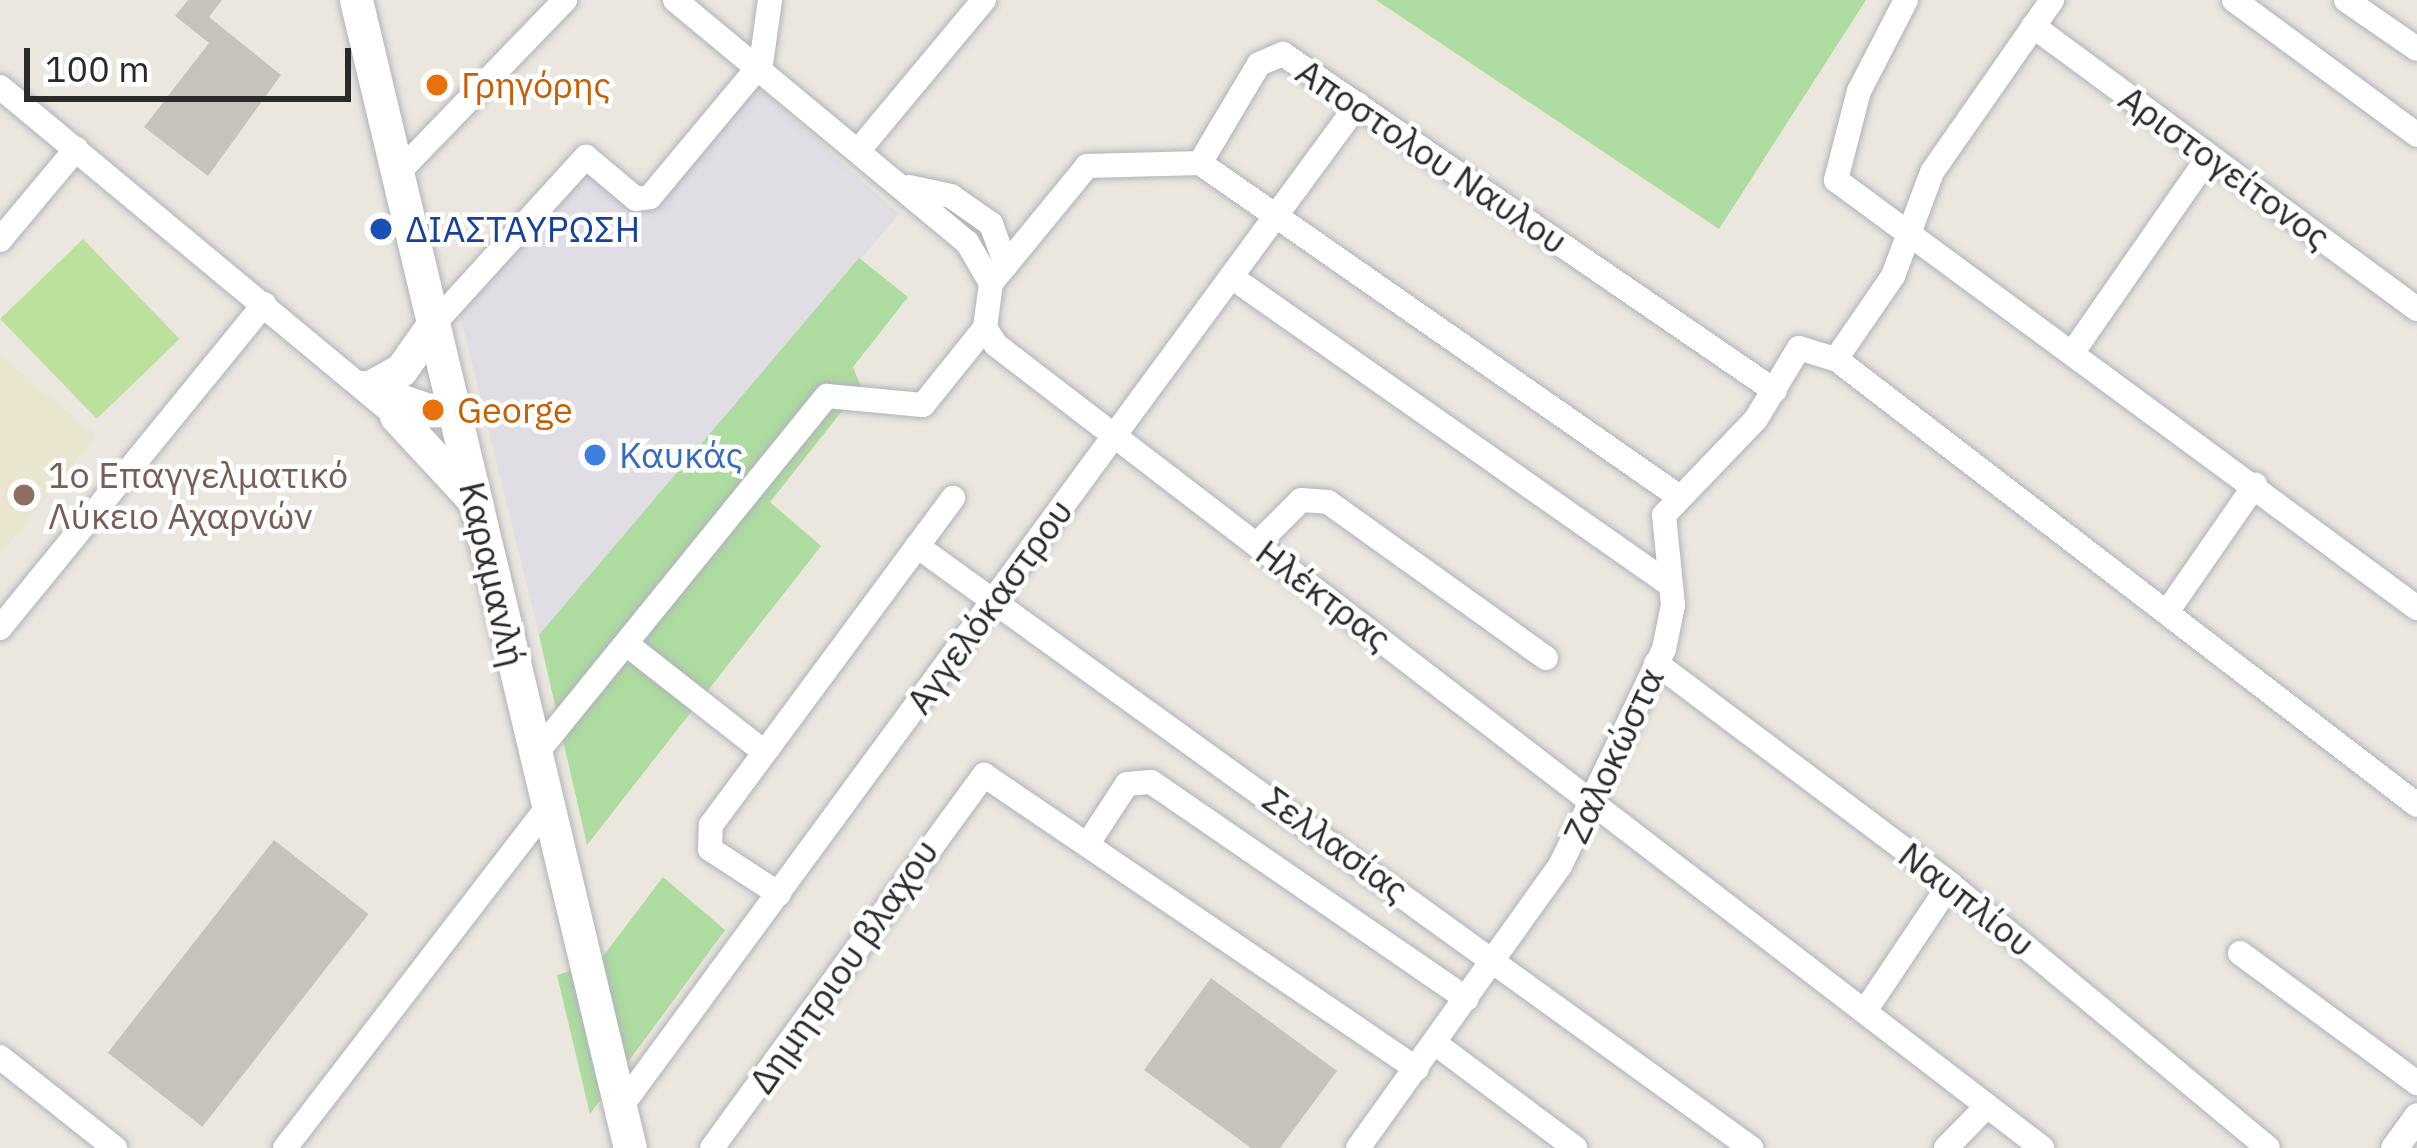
<!DOCTYPE html>
<html>
<head>
<meta charset="utf-8">
<style>
  body { margin:0 }
  #map { position:relative; width:2417px; height:1148px; overflow:hidden; background:#ebe7de; font-family:"IBM Plex Sans",sans-serif }
  div>[style] { position:absolute }
  .industrial>* { inset:0; background:#e0dee4 }
  .education>* { inset:0; background:#eae5cf }
  .green>* { inset:0; background:#addba0 }
  .pitch>* { inset:0; background:#bce19d; transform-origin:0 0 }
  .building>* { inset:0; background:#c6c3bd; transform-origin:0 0 }
  .roads { filter:drop-shadow(0 0 3px #b1b2bc) drop-shadow(0 0 3px #b1b2bc) }
  .minor>* { height:24px; margin:-12px; padding:0 12px; transform-origin:12px; border-radius:12px; background:#fff }
  .tertiary>* { height:27px; margin:-13.5px; padding:0 13.5px; transform-origin:13.5px; border-radius:13.5px; background:#fff }
  .secondary>* { height:33px; margin:-16.5px; padding:0 16.5px; transform-origin:16.5px; border-radius:16.5px; background:#fff }
  .dots>* { width:33px; height:33px; translate:-50% -50%; box-sizing:border-box; border:6px solid #fff; border-radius:50% }
  span { translate:-50% -50%; white-space:nowrap; text-align:center; line-height:1.15; -webkit-text-stroke:9px #fff; paint-order:stroke }
  .food-label { font-size:36px; color:#c56008 }
  .left { translate:0 -50%; text-align:left }
  .street-label { font-size:36px; color:#2a2a2a }
  .transit-label { font-size:36px; color:#164399 }
  .shop-label { font-size:36px; color:#366cbe }
  .education-label { font-size:36px; color:#785e54 }
  .scale { position:absolute; left:24px; top:48px; width:327px; height:54px; box-sizing:border-box; border:6px solid #2a2a2a; border-top:0; padding-left:15px; font-size:36px; line-height:42px; white-space:nowrap; color:#2a2a2a; -webkit-text-stroke:9px #fff; paint-order:stroke }
</style>
</head>
<body>
<div id="map">
  <div class="industrial">
    <div style="clip-path:polygon(755px 84px,899px 214px,539px 635px,459px 311px,588px 159px,647px 212px)"></div>
  </div>
  <div class="education">
    <div style="clip-path:polygon(0 356px,96px 435px,0 555px)"></div>
  </div>
  <div class="green">
    <div style="clip-path:polygon(1376px 0,1866px 0,1719px 229px)"></div>
    <div style="clip-path:polygon(859px 258px,908px 297px,853px 367px,861px 387px,770px 502px,821px 546px,587px 845px,539px 635px)"></div>
    <div style="clip-path:polygon(663px 877px,725px 930px,590px 1114px,557px 975px,598px 963px)"></div>
  </div>
  <div class="pitch">
    <div style="left:83px;top:239px;width:139px;height:115px;rotate:46deg"></div>
  </div>
  <div class="building">
    <div style="clip-path:polygon(188px 0,222px 0,209px 17px,281px 75px,208px 176px,144px 127px,209px 43px,175px 16px)"></div>
    <div style="left:274px;top:840px;width:120px;height:270px;rotate:38deg"></div>
    <div style="clip-path:polygon(1211px 978px,1337px 1071px,1280px 1148px,1251px 1148px,1144px 1070px)"></div>
  </div>
  <div class="roads">
    <div class="minor">
      <div style="left:675px;top:0;width:379px;rotate:39.7deg"></div>
      <div style="left:967px;top:242px;width:48px;rotate:59.7deg"></div>
      <div style="left:991px;top:283px;width:45px;rotate:97.6deg"></div>
      <div style="left:985px;top:328px;width:20px;rotate:57deg"></div>
      <div style="left:996px;top:345px;width:1319px;rotate:37.51deg"></div>
      <div style="left:1906px;top:0;width:102px;rotate:117.3deg"></div>
      <div style="left:1859px;top:91px;width:92px;rotate:104.5deg"></div>
      <div style="left:1836px;top:180px;width:722px;rotate:36.38deg"></div>
      <div style="left:2234px;top:0;width:227px;rotate:36.4deg"></div>
      <div style="left:2346px;top:0;width:86px;rotate:34.6deg"></div>
      <div style="left:2033px;top:26px;width:477px;rotate:36.4deg"></div>
      <div style="left:0;top:87px;width:515px;rotate:39.72deg"></div>
      <div style="left:396px;top:416px;width:60px;rotate:-1deg"></div>
      <div style="left:863px;top:145px;width:189px;rotate:-50.2deg"></div>
      <div style="left:397px;top:174px;width:242px;rotate:-46deg"></div>
      <div style="left:909px;top:187px;width:43px;rotate:12.1deg"></div>
      <div style="left:951px;top:196px;width:49px;rotate:35deg"></div>
      <div style="left:991px;top:224px;width:44px;rotate:69.9deg"></div>
      <div style="left:0;top:240px;width:119px;rotate:-50.1deg"></div>
      <div style="left:1233px;top:278px;width:533px;rotate:35.06deg"></div>
      <div style="left:991px;top:283px;width:151px;rotate:-50.6deg"></div>
      <div style="left:1087px;top:166px;width:113px;rotate:-1.5deg"></div>
      <div style="left:432px;top:326px;width:229px;rotate:-47.7deg"></div>
      <div style="left:586px;top:157px;width:65px;rotate:40deg"></div>
      <div style="left:636px;top:199px;width:14px;rotate:-8deg"></div>
      <div style="left:650px;top:197px;width:173px;rotate:-50.2deg"></div>
      <div style="left:761px;top:64px;width:65px;rotate:-82deg"></div>
      <div style="left:2075px;top:349px;width:235px;rotate:-55.2deg"></div>
      <div style="left:1836px;top:359px;width:101px;rotate:-55.5deg"></div>
      <div style="left:1893px;top:276px;width:111px;rotate:-69.4deg"></div>
      <div style="left:1932px;top:172px;width:210px;rotate:-55.1deg"></div>
      <div style="left:363px;top:383px;width:98px;rotate:19deg"></div>
      <div style="left:1678px;top:496px;width:583px;rotate:-145.14deg"></div>
      <div style="left:1200px;top:163px;width:115px;rotate:-59.2deg"></div>
      <div style="left:1259px;top:64px;width:26px;rotate:-23deg"></div>
      <div style="left:1283px;top:54px;width:596px;rotate:34.41deg"></div>
      <div style="left:1257px;top:544px;width:62px;rotate:-45deg"></div>
      <div style="left:1301px;top:500px;width:27px;rotate:4deg"></div>
      <div style="left:1328px;top:502px;width:268px;rotate:35.6deg"></div>
      <div style="left:917px;top:546px;width:1029px;rotate:35.82deg"></div>
      <div style="left:2167px;top:612px;width:155px;rotate:-55.3deg"></div>
      <div style="left:0;top:628px;width:418px;rotate:-50.8deg"></div>
      <div style="left:629px;top:646px;width:172px;rotate:38.1deg"></div>
      <div style="left:1656px;top:663px;width:368px;rotate:36.9deg"></div>
      <div style="left:1950px;top:884px;width:413px;rotate:39.7deg"></div>
      <div style="left:535px;top:755px;width:463px;rotate:-50.9deg"></div>
      <div style="left:827px;top:396px;width:96px;rotate:5.4deg"></div>
      <div style="left:923px;top:405px;width:99px;rotate:-51.2deg"></div>
      <div style="left:1089px;top:842px;width:69px;rotate:-56.8deg"></div>
      <div style="left:1127px;top:784px;width:24px;rotate:-5deg"></div>
      <div style="left:1151px;top:782px;width:383px;rotate:34.5deg"></div>
      <div style="left:779px;top:894px;width:82px;rotate:-146.9deg"></div>
      <div style="left:710px;top:849px;width:24px;rotate:-88deg"></div>
      <div style="left:711px;top:825px;width:407px;rotate:-53.5deg"></div>
      <div style="left:2240px;top:953px;width:220px;rotate:36.3deg"></div>
      <div style="left:1865px;top:1011px;width:153px;rotate:-56.2deg"></div>
      <div style="left:1436px;top:1044px;width:174px;rotate:36.8deg"></div>
      <div style="left:0;top:1057px;width:147px;rotate:38.4deg"></div>
      <div style="left:620px;top:1108px;width:1246px;rotate:-53.68deg"></div>
      <div style="left:285px;top:1148px;width:431px;rotate:-52.4deg"></div>
      <div style="left:712px;top:1148px;width:462px;rotate:-53.9deg"></div>
      <div style="left:984px;top:775px;width:523px;rotate:34.18deg"></div>
      <div style="left:1358px;top:1148px;width:347px;rotate:-54.4deg"></div>
      <div style="left:1560px;top:866px;width:241px;rotate:-64.4deg"></div>
      <div style="left:1664px;top:649px;width:45px;rotate:-78.4deg"></div>
      <div style="left:1673px;top:605px;width:90px;rotate:-95.7deg"></div>
      <div style="left:1664px;top:515px;width:133px;rotate:-46.2deg"></div>
      <div style="left:1756px;top:419px;width:83px;rotate:-58.8deg"></div>
      <div style="left:1799px;top:348px;width:39px;rotate:17deg"></div>
      <div style="left:1836px;top:359px;width:732px;rotate:37.51deg"></div>
      <div style="left:1946px;top:1148px;width:59px;rotate:-45.7deg"></div>
    </div>
    <div class="tertiary">
      <div style="left:2394px;top:1148px;width:39px;rotate:-54deg"></div>
    </div>
    <div class="secondary">
      <div style="left:356px;top:0;width:1180px;rotate:76.58deg"></div>
      <div style="left:372px;top:386px;width:33px;rotate:-29deg"></div>
      <div style="left:401px;top:370px;width:54px;rotate:-54.8deg"></div>
      <div style="left:396px;top:416px;width:112px;rotate:47.2deg"></div>
    </div>
  </div>
  <div class="dots">
    <div style="left:437px;top:85px;background:#e8710a"></div>
    <div style="left:381px;top:229px;background:#1a4fb4"></div>
    <div style="left:433px;top:410px;background:#e8710a"></div>
    <div style="left:595px;top:455px;background:#3f7fe0"></div>
    <div style="left:24px;top:495px;background:#8d6e63"></div>
  </div>
  <div class="food-label">
    <span class="left" style="left:461px;top:85px">Γρηγόρης</span>
    <span class="left" style="left:457px;top:410px">George</span>
  </div>
  <div class="street-label">
    <span style="left:1432px;top:156px;rotate:34deg">Αποστολου Ναυλου</span>
    <span style="left:2225px;top:167px;rotate:36deg">Αριστογείτονος</span>
    <span style="left:493px;top:574px;rotate:77deg">Καραμανλή</span>
    <span style="left:1324px;top:595px;rotate:37deg">Ηλέκτρας</span>
    <span style="left:989px;top:606px;rotate:-54deg">Αγγελόκαστρου</span>
    <span style="left:1613px;top:755px;rotate:-65deg">Ζαλοκώστα</span>
    <span style="left:1336px;top:844px;rotate:36deg">Σελλασίας</span>
    <span style="left:1967px;top:899px;rotate:38deg">Ναυπλίου</span>
    <span style="left:843px;top:966px;rotate:-55deg">Δημητριου βλαχου</span>
  </div>
  <div class="transit-label">
    <span class="left" style="left:405px;top:229px">ΔΙΑΣΤΑΥΡΩΣΗ</span>
  </div>
  <div class="shop-label">
    <span class="left" style="left:619px;top:455px">Καυκάς</span>
  </div>
  <div class="education-label">
    <span class="left" style="left:48px;top:495px">1ο Επαγγελματικό<br>Λύκειο Αχαρνών</span>
  </div>
  <div class="scale">100 m</div>
</div>
</body>
</html>
